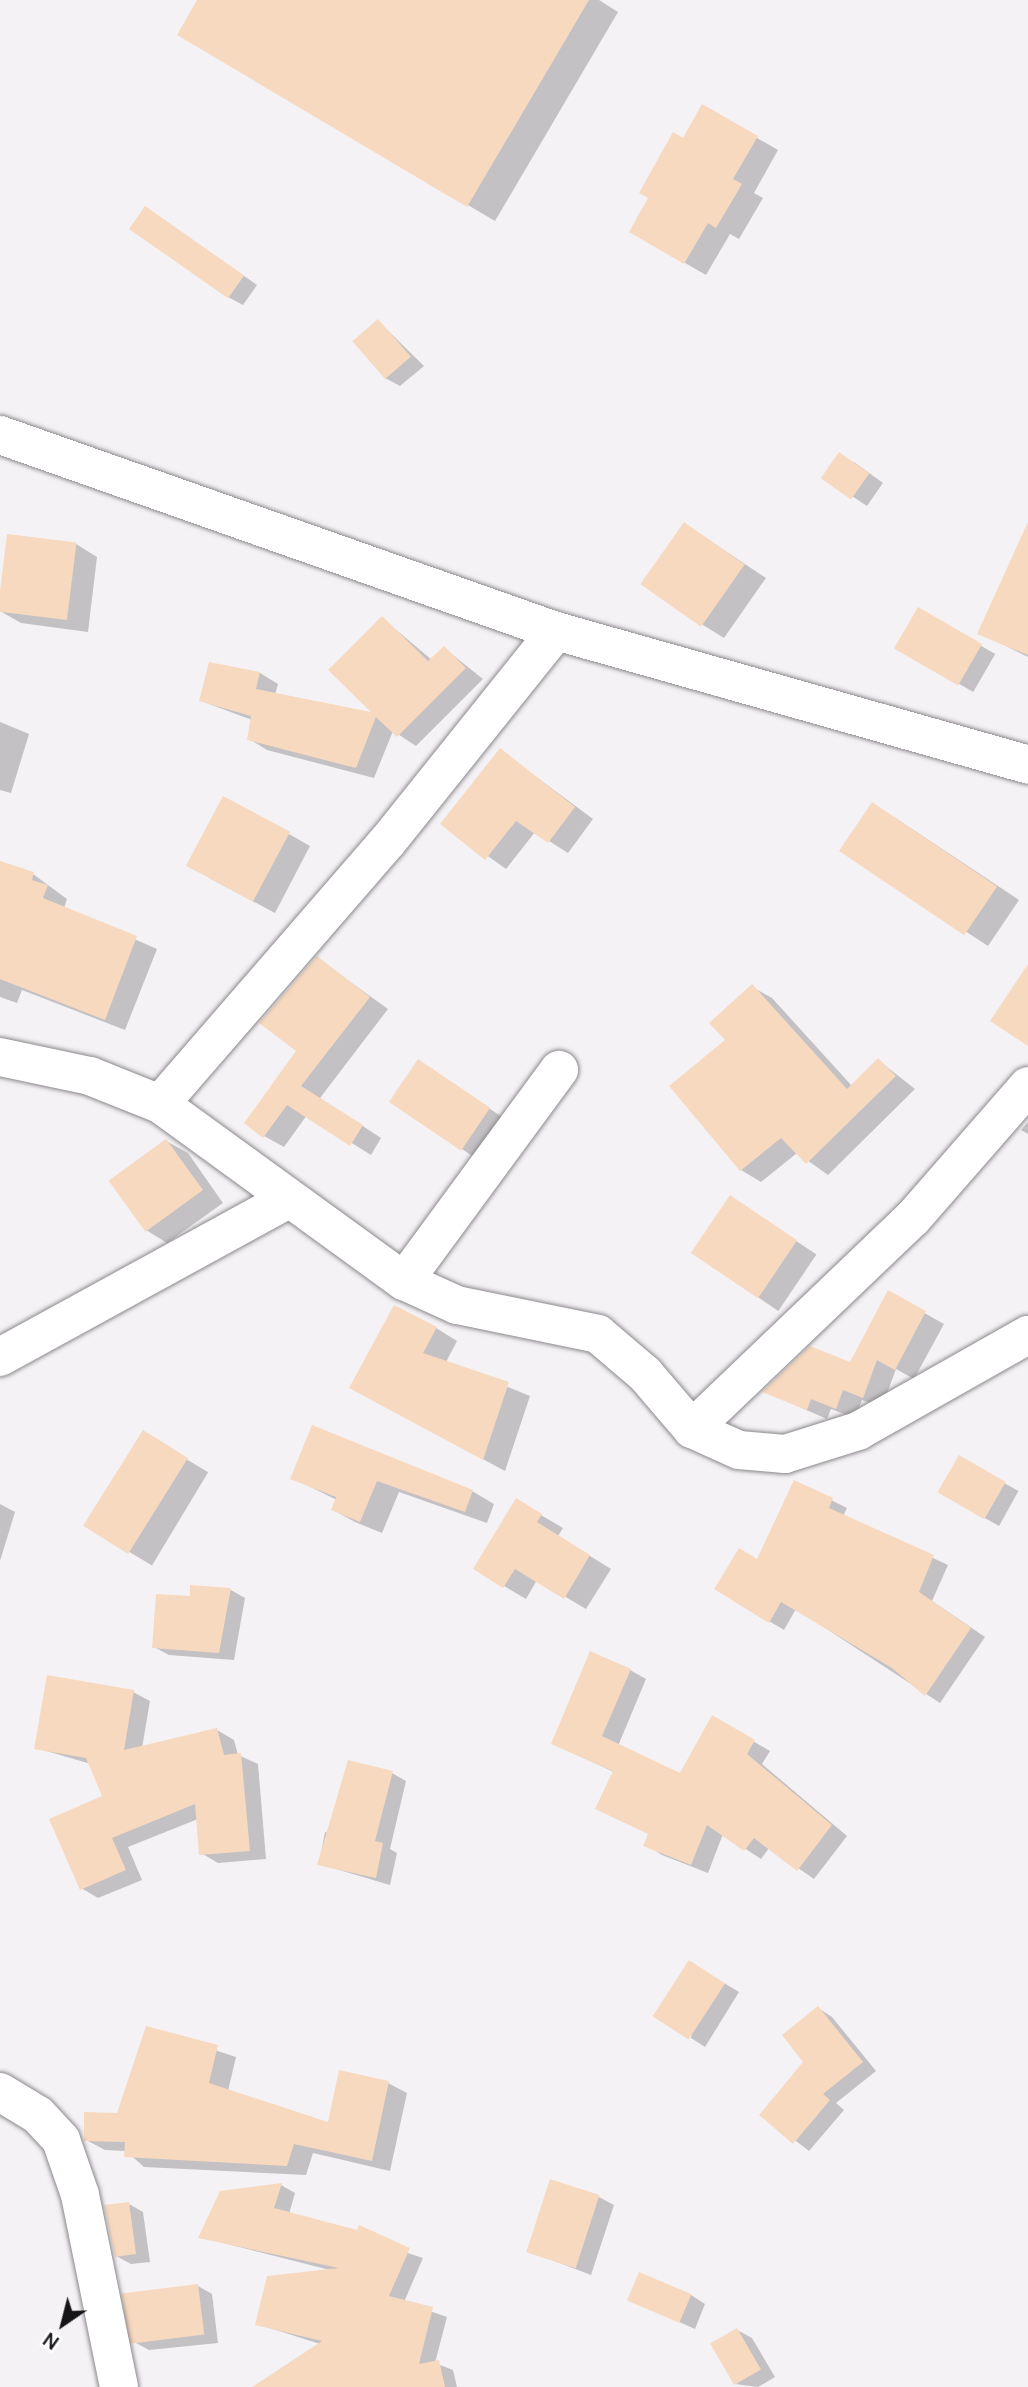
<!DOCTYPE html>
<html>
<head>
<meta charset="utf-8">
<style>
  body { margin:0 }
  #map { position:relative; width:1028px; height:2387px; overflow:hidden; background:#f5f2f6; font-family:Manrope,sans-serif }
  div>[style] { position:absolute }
  .shadow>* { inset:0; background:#0003; transform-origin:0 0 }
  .building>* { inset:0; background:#f7d9bf; transform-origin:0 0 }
  .roads { filter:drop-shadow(0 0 2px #8b888c) drop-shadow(0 0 2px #8b888c) }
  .minor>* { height:38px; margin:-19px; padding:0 19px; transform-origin:19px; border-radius:19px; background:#fff }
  span { translate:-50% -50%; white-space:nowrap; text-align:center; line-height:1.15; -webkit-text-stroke:5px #fff; paint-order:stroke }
  .north { position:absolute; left:28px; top:2289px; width:70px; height:70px; -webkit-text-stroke:5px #fff; paint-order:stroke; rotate:215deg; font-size:19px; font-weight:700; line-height:28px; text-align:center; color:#151416 }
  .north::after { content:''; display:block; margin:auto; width:24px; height:32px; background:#151416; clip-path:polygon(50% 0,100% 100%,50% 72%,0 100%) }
</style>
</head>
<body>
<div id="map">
  <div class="shadow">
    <div style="clip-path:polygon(199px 0,599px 0,618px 12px,495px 221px,179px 35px)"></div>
    <div style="clip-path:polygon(703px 107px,778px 150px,754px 193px,763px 198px,739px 239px,730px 234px,706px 275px,631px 232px)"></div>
    <div style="clip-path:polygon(146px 208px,257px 285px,243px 305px,228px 297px)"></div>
    <div style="clip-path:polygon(378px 321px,424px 366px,400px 386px,385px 378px)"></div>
    <div style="clip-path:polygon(854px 462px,883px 483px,867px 506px,823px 477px)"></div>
    <div style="clip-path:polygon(685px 524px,766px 578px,724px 638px,703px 625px)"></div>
    <div style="clip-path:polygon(8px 536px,76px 544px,97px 557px,88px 632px,21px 623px,0 611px)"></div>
    <div style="clip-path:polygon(1028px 540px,1028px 657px,980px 633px)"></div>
    <div style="left:919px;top:610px;width:88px;height:44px;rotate:30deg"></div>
    <div style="clip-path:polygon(382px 618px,432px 660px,444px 648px,483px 679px,416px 746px,393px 731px,374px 778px,267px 750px,249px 739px,252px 720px,201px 701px,210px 664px,260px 673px,278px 684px,275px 695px,376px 715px)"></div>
    <div style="clip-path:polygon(0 722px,29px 734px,11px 793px,0 790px)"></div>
    <div style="clip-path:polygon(500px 750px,593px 819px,568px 853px,535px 832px,506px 869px,443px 824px)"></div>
    <div style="clip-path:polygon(894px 817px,1019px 900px,988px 946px,841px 850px)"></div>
    <div style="clip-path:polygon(289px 834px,310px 846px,275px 913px,209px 878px)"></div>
    <div style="clip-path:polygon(0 873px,33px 874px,67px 899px,64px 908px,157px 949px,125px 1030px,22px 990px,17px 1003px,0 997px)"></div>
    <div style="clip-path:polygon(317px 958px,388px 1009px,320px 1098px,381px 1138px,371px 1155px,307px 1115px,284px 1147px,264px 1136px,298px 1051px)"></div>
    <div style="clip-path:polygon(752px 987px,772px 998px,852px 1086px,878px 1060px,915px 1089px,828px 1175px,797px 1153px,761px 1182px,741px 1170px,728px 1040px)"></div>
    <div style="left:419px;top:1061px;width:101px;height:49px;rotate:34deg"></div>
    <div style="clip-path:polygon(1028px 1122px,1028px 1134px,1021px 1130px)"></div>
    <div style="clip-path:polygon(166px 1141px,188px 1153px,223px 1203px,167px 1243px,146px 1230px)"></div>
    <div style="left:731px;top:1197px;width:103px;height:68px;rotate:34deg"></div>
    <div style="clip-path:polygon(889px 1293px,944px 1324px,914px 1379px,896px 1369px,882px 1407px,862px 1400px,855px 1418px,831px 1409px,827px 1419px,765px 1392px,850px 1364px)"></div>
    <div style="clip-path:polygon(436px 1328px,457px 1341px,446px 1362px,530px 1396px,505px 1471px,373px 1400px)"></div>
    <div style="clip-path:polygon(313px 1427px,472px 1491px,494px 1504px,487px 1523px,399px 1492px,382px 1533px,355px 1522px,333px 1510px,337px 1500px,292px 1478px)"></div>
    <div style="left:143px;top:1433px;width:76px;height:109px;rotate:31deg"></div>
    <div style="left:959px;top:1458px;width:68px;height:40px;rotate:29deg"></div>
    <div style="clip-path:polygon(795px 1482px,847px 1508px,843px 1516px,948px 1565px,932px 1601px,985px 1637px,940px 1703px,796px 1609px,784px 1630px,769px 1621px,758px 1561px)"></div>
    <div style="clip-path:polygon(517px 1501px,563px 1528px,558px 1536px,611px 1569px,586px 1609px,537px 1580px,526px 1599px,475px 1569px)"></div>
    <div style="clip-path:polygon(0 1504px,15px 1512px,0 1561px)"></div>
    <div style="clip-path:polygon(231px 1590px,245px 1598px,234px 1660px,169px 1655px,154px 1647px)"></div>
    <div style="clip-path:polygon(630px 1670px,646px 1679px,618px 1746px,680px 1775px,713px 1718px,770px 1751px,762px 1764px,847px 1836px,814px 1879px,769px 1848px,761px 1859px,723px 1834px,708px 1873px,662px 1855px,646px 1845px,650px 1835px,614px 1772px,553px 1744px)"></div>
    <div style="clip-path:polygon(133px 1692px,150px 1701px,142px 1748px,217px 1730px,234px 1740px,238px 1755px,258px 1764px,266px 1859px,218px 1863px,201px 1853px,198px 1819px,128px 1847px,142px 1880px,98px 1898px,81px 1888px,104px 1797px,91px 1764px,36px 1748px)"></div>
    <div style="clip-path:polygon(392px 1773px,406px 1781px,390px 1849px,397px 1853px,390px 1885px,319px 1864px,325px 1832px,332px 1834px)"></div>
    <div style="clip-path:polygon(704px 1971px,739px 1992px,705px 2047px,691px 2038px)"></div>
    <div style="clip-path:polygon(818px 2008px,832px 2017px,876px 2071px,836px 2103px,844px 2110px,809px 2151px,761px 2114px,806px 2062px)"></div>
    <div style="clip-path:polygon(147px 2028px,236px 2057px,228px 2091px,329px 2124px,388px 2083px,407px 2093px,390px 2171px,313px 2153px,306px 2175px,144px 2167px,126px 2151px,105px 2150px,86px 2140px,118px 2115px)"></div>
    <div style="clip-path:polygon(281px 2185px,295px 2193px,289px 2214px,423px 2258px,404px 2302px,447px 2317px,435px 2363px,453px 2370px,457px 2387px,255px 2387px,320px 2344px,257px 2324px,330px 2270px,200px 2237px)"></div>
    <div style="clip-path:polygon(599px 2197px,614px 2205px,591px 2275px,528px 2251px)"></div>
    <div style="clip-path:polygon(129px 2204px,143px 2212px,150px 2262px,131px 2264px,116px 2256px)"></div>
    <div style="clip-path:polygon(198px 2286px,212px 2294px,218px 2343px,149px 2350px,134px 2342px)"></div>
    <div style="clip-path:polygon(691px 2295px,705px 2304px,695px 2329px,630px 2300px)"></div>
    <div style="clip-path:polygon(737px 2330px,752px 2338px,775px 2377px,758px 2387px,735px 2384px)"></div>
  </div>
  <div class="building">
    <div style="clip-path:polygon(197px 0,589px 0,467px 207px,177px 35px)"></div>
    <div style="clip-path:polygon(702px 104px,758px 136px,733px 179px,742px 184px,716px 228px,708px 223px,684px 264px,629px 232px,648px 198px,639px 193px,673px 132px,683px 138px)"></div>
    <div style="left:145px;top:206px;width:121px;height:28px;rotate:35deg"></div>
    <div style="left:378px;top:319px;width:50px;height:34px;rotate:49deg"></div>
    <div style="left:839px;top:452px;width:37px;height:32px;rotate:35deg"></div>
    <div style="left:684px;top:522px;width:74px;height:76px;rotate:35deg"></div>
    <div style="clip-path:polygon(1028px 522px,1028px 655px,977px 634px)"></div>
    <div style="left:7px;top:534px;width:70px;height:78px;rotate:7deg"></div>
    <div style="left:918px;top:607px;width:74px;height:48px;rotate:30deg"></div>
    <div style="clip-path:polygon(382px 616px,428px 661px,444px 646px,466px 668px,397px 737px,376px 717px,356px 768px,247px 740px,251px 716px,199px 701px,209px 662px,260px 672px,256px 689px,371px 712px,328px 670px)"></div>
    <div style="clip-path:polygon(500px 748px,575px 807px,548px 843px,516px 821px,485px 860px,440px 824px)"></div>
    <div style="left:223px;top:796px;width:76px;height:79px;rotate:28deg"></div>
    <div style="left:872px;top:802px;width:151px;height:59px;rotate:34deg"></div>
    <div style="clip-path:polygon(0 861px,34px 872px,32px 880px,48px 885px,43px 898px,137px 936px,105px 1020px,0 979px)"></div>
    <div style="clip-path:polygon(317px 956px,370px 997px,301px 1086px,363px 1125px,350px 1146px,287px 1105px,263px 1138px,244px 1123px,296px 1051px,259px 1023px)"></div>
    <div style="clip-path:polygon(1028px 964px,1028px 1046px,990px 1021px)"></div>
    <div style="clip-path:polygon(752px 984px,847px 1089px,878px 1058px,896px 1076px,806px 1164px,781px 1138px,740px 1171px,669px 1086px,725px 1040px,709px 1023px)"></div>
    <div style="left:418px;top:1059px;width:87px;height:52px;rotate:34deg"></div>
    <div style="left:166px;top:1139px;width:63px;height:71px;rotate:54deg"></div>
    <div style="left:730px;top:1195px;width:81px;height:70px;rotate:34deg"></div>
    <div style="clip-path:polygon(888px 1290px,926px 1311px,895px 1370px,877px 1360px,863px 1398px,843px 1390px,836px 1409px,811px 1399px,807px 1410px,762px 1392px,810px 1346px,850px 1362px)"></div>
    <div style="clip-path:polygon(394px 1305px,437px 1327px,423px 1353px,509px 1382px,483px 1460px,349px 1388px)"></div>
    <div style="clip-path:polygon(312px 1425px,473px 1490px,465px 1512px,377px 1481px,360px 1522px,331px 1510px,336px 1497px,290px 1479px)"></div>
    <div style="left:143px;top:1430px;width:53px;height:113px;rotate:32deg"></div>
    <div style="left:959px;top:1455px;width:54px;height:43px;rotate:30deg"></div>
    <div style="clip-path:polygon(794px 1480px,833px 1498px,829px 1508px,934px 1555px,919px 1592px,971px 1628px,925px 1696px,892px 1668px,781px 1602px,769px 1623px,714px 1589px,739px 1548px,757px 1559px)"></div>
    <div style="clip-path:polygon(516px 1498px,542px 1514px,537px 1522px,590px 1555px,564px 1599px,515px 1569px,503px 1588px,473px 1569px)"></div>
    <div style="clip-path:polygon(190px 1585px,231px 1588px,219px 1653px,152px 1648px,156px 1594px,190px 1596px)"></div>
    <div style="clip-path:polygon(590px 1651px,631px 1669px,602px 1736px,680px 1773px,712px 1715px,755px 1740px,747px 1754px,832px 1825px,797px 1871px,754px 1838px,744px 1851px,707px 1825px,691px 1865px,643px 1846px,648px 1834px,595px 1809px,613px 1771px,551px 1744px)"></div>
    <div style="clip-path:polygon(47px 1675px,134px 1690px,124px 1750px,217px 1728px,224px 1755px,241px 1753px,250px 1851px,199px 1855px,195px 1804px,112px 1838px,126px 1870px,80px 1890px,49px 1819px,102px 1796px,86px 1758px,34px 1749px)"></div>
    <div style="clip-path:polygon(348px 1760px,393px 1771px,375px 1841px,383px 1843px,376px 1878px,317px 1865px)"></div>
    <div style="left:689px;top:1960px;width:43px;height:67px;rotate:33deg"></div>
    <div style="clip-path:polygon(818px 2006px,863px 2062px,823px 2094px,830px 2100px,793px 2144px,759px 2115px,803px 2062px,782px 2035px)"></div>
    <div style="clip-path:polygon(146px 2026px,218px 2045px,209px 2083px,328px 2122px,339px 2070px,389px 2081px,372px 2161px,294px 2144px,287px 2166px,124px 2157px,125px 2142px,84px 2141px,84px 2112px,117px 2113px)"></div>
    <div style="left:550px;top:2179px;width:52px;height:77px;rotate:18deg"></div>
    <div style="clip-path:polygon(282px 2183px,274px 2208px,357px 2230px,359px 2225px,410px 2248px,389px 2296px,433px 2307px,419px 2364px,439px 2360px,445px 2387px,252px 2387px,322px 2341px,255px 2325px,267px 2276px,339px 2268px,198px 2238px,220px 2191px)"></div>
    <div style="clip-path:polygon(129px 2202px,136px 2254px,115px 2257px,104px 2205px)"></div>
    <div style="left:639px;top:2272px;width:57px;height:31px;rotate:23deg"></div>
    <div style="left:198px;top:2284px;width:51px;height:77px;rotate:83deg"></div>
    <div style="left:737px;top:2328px;width:48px;height:31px;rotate:60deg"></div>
  </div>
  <div class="roads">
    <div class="minor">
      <div style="left:0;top:435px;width:590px;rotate:19.42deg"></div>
      <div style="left:556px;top:631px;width:491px;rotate:15.8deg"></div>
      <div style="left:0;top:1057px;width:92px;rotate:11.9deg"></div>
      <div style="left:90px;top:1076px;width:75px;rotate:21.8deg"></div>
      <div style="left:160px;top:1104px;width:301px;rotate:36deg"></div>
      <div style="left:404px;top:1281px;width:58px;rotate:24.4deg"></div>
      <div style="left:457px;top:1305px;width:144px;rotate:11.6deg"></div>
      <div style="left:598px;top:1334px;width:62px;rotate:40.4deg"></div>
      <div style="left:645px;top:1374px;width:72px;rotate:49.5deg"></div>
      <div style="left:692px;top:1429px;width:51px;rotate:24.1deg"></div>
      <div style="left:739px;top:1450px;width:46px;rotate:5deg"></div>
      <div style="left:785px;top:1454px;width:77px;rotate:-17.5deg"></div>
      <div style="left:858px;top:1431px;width:195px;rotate:-29.5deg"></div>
      <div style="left:160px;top:1104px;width:348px;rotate:-49.1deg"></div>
      <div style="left:388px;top:841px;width:269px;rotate:-51.3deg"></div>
      <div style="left:404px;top:1281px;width:262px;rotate:-53.7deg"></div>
      <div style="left:0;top:1357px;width:328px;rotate:-28.7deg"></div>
      <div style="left:692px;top:1429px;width:306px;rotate:-43.7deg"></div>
      <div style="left:913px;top:1218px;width:175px;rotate:-48.9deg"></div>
      <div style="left:0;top:2092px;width:44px;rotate:31.2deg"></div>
      <div style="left:38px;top:2115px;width:34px;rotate:47deg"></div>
      <div style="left:61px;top:2140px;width:58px;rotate:70.9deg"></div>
      <div style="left:80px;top:2195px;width:196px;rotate:78.5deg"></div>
    </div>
  </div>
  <div class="north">N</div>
</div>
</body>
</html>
